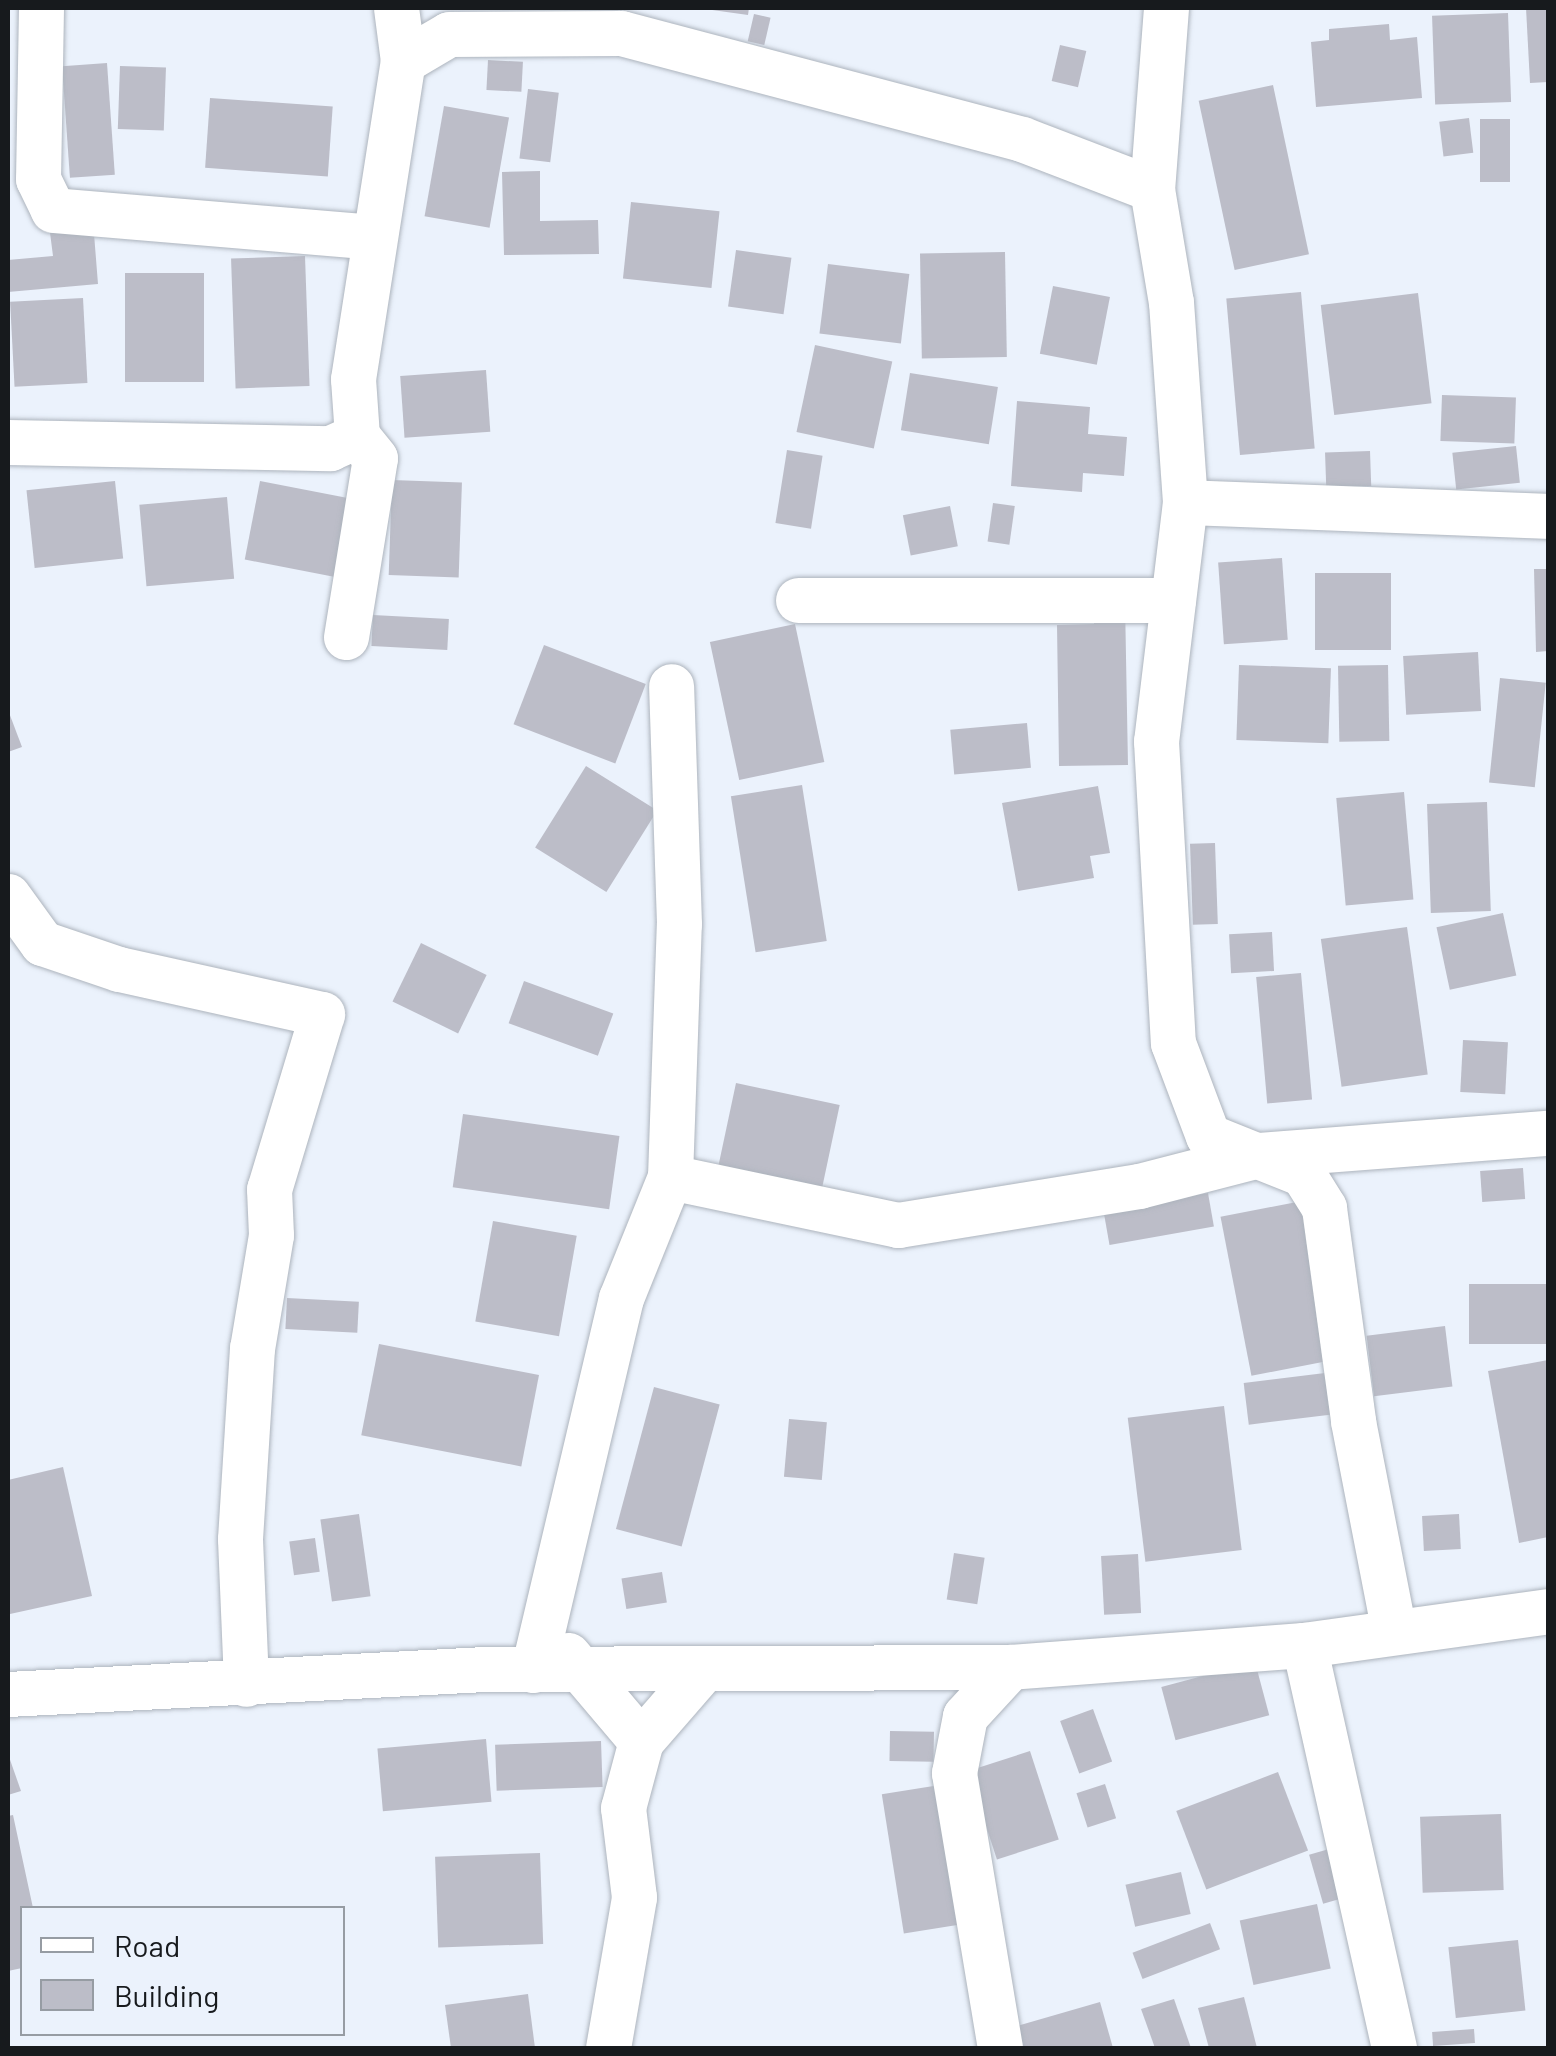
<!DOCTYPE html>
<html>
<head>
<meta charset="utf-8">
<style>
  body { margin:0 }
  #map { position:relative; width:1556px; height:2056px; overflow:hidden; background:#ebf2fc; font-family:Barlow,sans-serif }
  div>[style] { position:absolute }
  .building>* { inset:0; background:#bcbdc8; transform-origin:0 0 }
  .roads { filter:drop-shadow(0 0 2px #adb4bd) drop-shadow(0 0 2px #adb4bd) }
  .street>* { height:45px; margin:-22.5px; padding:0 22.5px; transform-origin:22.5px; border-radius:22.5px; background:#fff }
  span { translate:-50% -50%; white-space:nowrap; text-align:center; line-height:1.15; -webkit-text-stroke:10px #ebf2fc; paint-order:stroke }
  .frame { position:absolute; inset:0; border:10px solid #171a1d; pointer-events:none }
  .legend { position:absolute; left:20px; top:1906px; width:325px; height:130px; box-sizing:border-box; background:#ebf2fc; border:2px solid #969ca3; margin:0; padding:12px 18px; list-style:none; font-size:30px; color:#171a1d }
  .legend li { display:flex; align-items:center; gap:20px; height:50px }
  .legend b { width:50px; border:2px solid #969ca3 }
</style>
</head>
<body>
<div id="map">
  <div class="building">
    <div style="clip-path:polygon(698px 8px,749px 8px,748px 15px)"></div>
    <div style="clip-path:polygon(1526px 8px,1548px 8px,1548px 82px,1530px 83px)"></div>
    <div style="left:1508px;top:13px;width:89px;height:76px;rotate:88deg"></div>
    <div style="left:754px;top:14px;width:17px;height:28px;rotate:13deg"></div>
    <div style="clip-path:polygon(1389px 24px,1390px 40px,1417px 37px,1422px 98px,1316px 107px,1311px 42px,1329px 40px,1329px 29px)"></div>
    <div style="left:1060px;top:45px;width:27px;height:37px;rotate:13deg"></div>
    <div style="left:488px;top:60px;width:35px;height:30px;rotate:3deg"></div>
    <div style="left:107px;top:63px;width:112px;height:45px;rotate:86deg"></div>
    <div style="left:120px;top:66px;width:46px;height:63px;rotate:2deg"></div>
    <div style="left:1273px;top:85px;width:173px;height:76px;rotate:78deg"></div>
    <div style="left:528px;top:89px;width:31px;height:70px;rotate:7deg"></div>
    <div style="left:210px;top:98px;width:123px;height:70px;rotate:4deg"></div>
    <div style="left:444px;top:106px;width:66px;height:112px;rotate:10deg"></div>
    <div style="left:1469px;top:118px;width:35px;height:30px;rotate:83deg"></div>
    <div style="left:1480px;top:119px;width:30px;height:63px"></div>
    <div style="clip-path:polygon(540px 171px,540px 221px,598px 220px,599px 254px,504px 255px,502px 172px)"></div>
    <div style="left:631px;top:202px;width:89px;height:77px;rotate:6deg"></div>
    <div style="clip-path:polygon(93px 221px,98px 284px,8px 292px,8px 260px,53px 256px,49px 225px)"></div>
    <div style="left:736px;top:250px;width:56px;height:57px;rotate:8deg"></div>
    <div style="left:1005px;top:252px;width:105px;height:85px;rotate:89deg"></div>
    <div style="left:305px;top:256px;width:130px;height:74px;rotate:88deg"></div>
    <div style="left:828px;top:264px;width:82px;height:70px;rotate:7deg"></div>
    <div style="left:125px;top:273px;width:79px;height:109px"></div>
    <div style="left:1053px;top:286px;width:58px;height:69px;rotate:11deg"></div>
    <div style="left:1301px;top:292px;width:157px;height:75px;rotate:85deg"></div>
    <div style="left:1418px;top:293px;width:111px;height:98px;rotate:83deg"></div>
    <div style="left:83px;top:298px;width:85px;height:73px;rotate:87deg"></div>
    <div style="left:815px;top:345px;width:79px;height:89px;rotate:12deg"></div>
    <div style="left:486px;top:370px;width:62px;height:86px;rotate:86deg"></div>
    <div style="left:910px;top:373px;width:89px;height:58px;rotate:9deg"></div>
    <div style="left:1442px;top:395px;width:74px;height:46px;rotate:2deg"></div>
    <div style="clip-path:polygon(1017px 401px,1090px 407px,1088px 434px,1127px 437px,1124px 476px,1083px 473px,1082px 492px,1011px 486px)"></div>
    <div style="left:1516px;top:446px;width:37px;height:64px;rotate:84deg"></div>
    <div style="left:787px;top:450px;width:36px;height:74px;rotate:9deg"></div>
    <div style="left:1370px;top:451px;width:35px;height:45px;rotate:88deg"></div>
    <div style="left:392px;top:480px;width:70px;height:95px;rotate:2deg"></div>
    <div style="left:115px;top:481px;width:78px;height:89px;rotate:84deg"></div>
    <div style="left:260px;top:481px;width:92px;height:80px;rotate:11deg"></div>
    <div style="left:227px;top:497px;width:82px;height:88px;rotate:85deg"></div>
    <div style="left:993px;top:503px;width:22px;height:39px;rotate:8deg"></div>
    <div style="left:950px;top:506px;width:41px;height:48px;rotate:79deg"></div>
    <div style="left:1282px;top:558px;width:82px;height:64px;rotate:86deg"></div>
    <div style="clip-path:polygon(1534px 569px,1548px 569px,1548px 651px,1536px 652px)"></div>
    <div style="left:1315px;top:573px;width:76px;height:77px"></div>
    <div style="clip-path:polygon(1125px 602px,1128px 765px,1059px 766px,1057px 625px,1094px 624px,1094px 603px)"></div>
    <div style="left:373px;top:615px;width:76px;height:31px;rotate:3deg"></div>
    <div style="left:795px;top:624px;width:141px;height:87px;rotate:78deg"></div>
    <div style="left:544px;top:645px;width:109px;height:85px;rotate:21deg"></div>
    <div style="left:1478px;top:652px;width:59px;height:75px;rotate:87deg"></div>
    <div style="left:1239px;top:665px;width:92px;height:75px;rotate:2deg"></div>
    <div style="left:1388px;top:665px;width:76px;height:50px;rotate:89deg"></div>
    <div style="left:1500px;top:678px;width:46px;height:105px;rotate:6deg"></div>
    <div style="clip-path:polygon(8px 710px,22px 747px,8px 752px)"></div>
    <div style="left:1027px;top:723px;width:45px;height:77px;rotate:85deg"></div>
    <div style="left:586px;top:766px;width:84px;height:96px;rotate:32deg"></div>
    <div style="left:802px;top:785px;width:158px;height:72px;rotate:81deg"></div>
    <div style="clip-path:polygon(1098px 786px,1110px 853px,1090px 856px,1094px 878px,1018px 891px,1002px 803px)"></div>
    <div style="left:1404px;top:792px;width:108px;height:68px;rotate:85deg"></div>
    <div style="left:1487px;top:802px;width:109px;height:60px;rotate:88deg"></div>
    <div style="left:1215px;top:843px;width:81px;height:25px;rotate:88deg"></div>
    <div style="left:1503px;top:913px;width:64px;height:68px;rotate:78deg"></div>
    <div style="left:1407px;top:927px;width:149px;height:87px;rotate:82deg"></div>
    <div style="left:1272px;top:932px;width:39px;height:43px;rotate:87deg"></div>
    <div style="left:421px;top:943px;width:73px;height:65px;rotate:26deg"></div>
    <div style="left:1301px;top:973px;width:127px;height:45px;rotate:85deg"></div>
    <div style="left:524px;top:981px;width:95px;height:45px;rotate:20deg"></div>
    <div style="left:1463px;top:1040px;width:45px;height:52px;rotate:3deg"></div>
    <div style="left:736px;top:1083px;width:106px;height:85px;rotate:12deg"></div>
    <div style="left:463px;top:1114px;width:158px;height:74px;rotate:8deg"></div>
    <div style="left:1523px;top:1168px;width:31px;height:43px;rotate:86deg"></div>
    <div style="left:1208px;top:1193px;width:34px;height:106px;rotate:80deg"></div>
    <div style="left:1302px;top:1201px;width:162px;height:83px;rotate:79deg"></div>
    <div style="left:493px;top:1221px;width:85px;height:102px;rotate:10deg"></div>
    <div style="left:1548px;top:1284px;width:60px;height:79px;rotate:90deg"></div>
    <div style="left:287px;top:1298px;width:72px;height:31px;rotate:3deg"></div>
    <div style="left:1445px;top:1326px;width:61px;height:79px;rotate:83deg"></div>
    <div style="left:379px;top:1344px;width:163px;height:93px;rotate:11deg"></div>
    <div style="clip-path:polygon(1548px 1360px,1548px 1537px,1519px 1543px,1488px 1371px)"></div>
    <div style="left:1333px;top:1372px;width:42px;height:90px;rotate:83deg"></div>
    <div style="left:654px;top:1387px;width:68px;height:147px;rotate:15deg"></div>
    <div style="left:1224px;top:1406px;width:145px;height:97px;rotate:83deg"></div>
    <div style="left:789px;top:1419px;width:38px;height:58px;rotate:5deg"></div>
    <div style="clip-path:polygon(63px 1467px,92px 1596px,10px 1614px,8px 1480px)"></div>
    <div style="left:359px;top:1514px;width:83px;height:39px;rotate:82deg"></div>
    <div style="left:1459px;top:1514px;width:35px;height:37px;rotate:87deg"></div>
    <div style="left:315px;top:1538px;width:34px;height:26px;rotate:82deg"></div>
    <div style="left:954px;top:1553px;width:31px;height:47px;rotate:9deg"></div>
    <div style="left:1138px;top:1554px;width:59px;height:37px;rotate:87deg"></div>
    <div style="left:662px;top:1572px;width:31px;height:41px;rotate:81deg"></div>
    <div style="left:1255px;top:1662px;width:55px;height:97px;rotate:75deg"></div>
    <div style="left:1093px;top:1709px;width:56px;height:35px;rotate:70deg"></div>
    <div style="left:890px;top:1731px;width:44px;height:30px;rotate:1deg"></div>
    <div style="left:486px;top:1739px;width:63px;height:109px;rotate:85deg"></div>
    <div style="left:601px;top:1741px;width:46px;height:106px;rotate:88deg"></div>
    <div style="left:1030px;top:1751px;width:93px;height:65px;rotate:72deg"></div>
    <div style="clip-path:polygon(8px 1754px,21px 1791px,8px 1795px)"></div>
    <div style="left:1278px;top:1772px;width:84px;height:109px;rotate:69deg"></div>
    <div style="left:946px;top:1784px;width:141px;height:65px;rotate:81deg"></div>
    <div style="left:1105px;top:1784px;width:36px;height:30px;rotate:72deg"></div>
    <div style="left:1501px;top:1814px;width:76px;height:81px;rotate:88deg"></div>
    <div style="clip-path:polygon(13px 1815px,33px 1908px,22px 1908px,22px 1968px,8px 1971px,8px 1816px)"></div>
    <div style="left:1336px;top:1847px;width:51px;height:28px;rotate:74deg"></div>
    <div style="left:540px;top:1853px;width:91px;height:105px;rotate:88deg"></div>
    <div style="left:1181px;top:1872px;width:43px;height:57px;rotate:77deg"></div>
    <div style="left:1317px;top:1904px;width:66px;height:79px;rotate:78deg"></div>
    <div style="left:1210px;top:1923px;width:28px;height:83px;rotate:69deg"></div>
    <div style="left:1518px;top:1940px;width:71px;height:70px;rotate:84deg"></div>
    <div style="clip-path:polygon(528px 1994px,535px 2048px,451px 2048px,445px 2005px)"></div>
    <div style="clip-path:polygon(1244px 1997px,1257px 2048px,1209px 2048px,1198px 2008px)"></div>
    <div style="clip-path:polygon(1174px 1999px,1191px 2048px,1155px 2048px,1141px 2009px)"></div>
    <div style="clip-path:polygon(1100px 2002px,1113px 2048px,1024px 2048px,1017px 2026px)"></div>
    <div style="left:1474px;top:2029px;width:14px;height:42px;rotate:86deg"></div>
  </div>
  <div class="roads">
    <div class="street">
      <div style="left:41px;top:8px;width:171px;rotate:91deg"></div>
      <div style="left:38px;top:179px;width:34px;rotate:64deg"></div>
      <div style="left:53px;top:210px;width:320px;rotate:4.8deg"></div>
      <div style="left:1166px;top:8px;width:182px;rotate:94.4deg"></div>
      <div style="left:1152px;top:189px;width:115px;rotate:80.5deg"></div>
      <div style="left:1171px;top:302px;width:200px;rotate:86deg"></div>
      <div style="left:1185px;top:502px;width:241px;rotate:96.9deg"></div>
      <div style="left:1156px;top:741px;width:302px;rotate:86.8deg"></div>
      <div style="left:1173px;top:1043px;width:99px;rotate:69.4deg"></div>
      <div style="left:1208px;top:1136px;width:102px;rotate:21.8deg"></div>
      <div style="left:1303px;top:1174px;width:40px;rotate:58deg"></div>
      <div style="left:1324px;top:1208px;width:215px;rotate:82.2deg"></div>
      <div style="left:1353px;top:1421px;width:215px;rotate:79deg"></div>
      <div style="left:403px;top:61px;width:53px;rotate:-30.4deg"></div>
      <div style="left:449px;top:34px;width:172px;rotate:-0.3deg"></div>
      <div style="left:621px;top:33px;width:415px;rotate:14.8deg"></div>
      <div style="left:1022px;top:139px;width:139px;rotate:21deg"></div>
      <div style="left:8px;top:442px;width:322px;rotate:1.1deg"></div>
      <div style="left:330px;top:448px;width:30px;rotate:-24deg"></div>
      <div style="left:1185px;top:502px;width:363px;rotate:2.2deg"></div>
      <div style="left:798px;top:600px;width:375px"></div>
      <div style="left:346px;top:637px;width:181px;rotate:-80.8deg"></div>
      <div style="left:375px;top:458px;width:28px;rotate:-129deg"></div>
      <div style="left:357px;top:436px;width:57px;rotate:-94deg"></div>
      <div style="left:353px;top:379px;width:322px;rotate:-81.1deg"></div>
      <div style="left:403px;top:61px;width:53px;rotate:-97.5deg"></div>
      <div style="left:8px;top:896px;width:58px;rotate:54.1deg"></div>
      <div style="left:42px;top:943px;width:81px;rotate:18.7deg"></div>
      <div style="left:119px;top:969px;width:208px;rotate:12.5deg"></div>
      <div style="left:322px;top:1014px;width:183px;rotate:106.8deg"></div>
      <div style="left:269px;top:1189px;width:46px;rotate:87.5deg"></div>
      <div style="left:271px;top:1235px;width:115px;rotate:99.5deg"></div>
      <div style="left:252px;top:1348px;width:191px;rotate:93.6deg"></div>
      <div style="left:240px;top:1539px;width:145px;rotate:87.6deg"></div>
      <div style="left:670px;top:1177px;width:233px;rotate:11.9deg"></div>
      <div style="left:898px;top:1225px;width:244px;rotate:-9.2deg"></div>
      <div style="left:1139px;top:1186px;width:124px;rotate:-14.5deg"></div>
      <div style="left:1259px;top:1155px;width:290px;rotate:-4.4deg"></div>
      <div style="left:1304px;top:1645px;width:413px;rotate:77.4deg"></div>
      <div style="left:568px;top:1655px;width:113px;rotate:49.7deg"></div>
      <div style="left:533px;top:1670px;width:382px;rotate:-76.7deg"></div>
      <div style="left:621px;top:1298px;width:131px;rotate:-68deg"></div>
      <div style="left:670px;top:1177px;width:253px;rotate:-88deg"></div>
      <div style="left:679px;top:924px;width:238px;rotate:-91.9deg"></div>
      <div style="left:8px;top:1694px;width:479px;rotate:-3deg"></div>
      <div style="left:486px;top:1669px;width:524px;rotate:-0.22deg"></div>
      <div style="left:1010px;top:1667px;width:295px;rotate:-4.3deg"></div>
      <div style="left:1304px;top:1645px;width:246px;rotate:-7.9deg"></div>
      <div style="left:608px;top:2048px;width:153px;rotate:-80.2deg"></div>
      <div style="left:634px;top:1897px;width:90px;rotate:-97deg"></div>
      <div style="left:623px;top:1808px;width:69px;rotate:-75deg"></div>
      <div style="left:641px;top:1741px;width:91px;rotate:-49deg"></div>
      <div style="left:1000px;top:2048px;width:279px;rotate:-99.5deg"></div>
      <div style="left:954px;top:1773px;width:58px;rotate:-79.1deg"></div>
      <div style="left:965px;top:1716px;width:67px;rotate:-47.4deg"></div>
    </div>
  </div>
  <div class="frame"></div>
  <ul class="legend">
  <li><b style="height:12px;background:#fff"></b>Road</li>
  <li><b style="height:28px;background:#bcbdc8"></b>Building</li>
  </ul>
</div>
</body>
</html>
